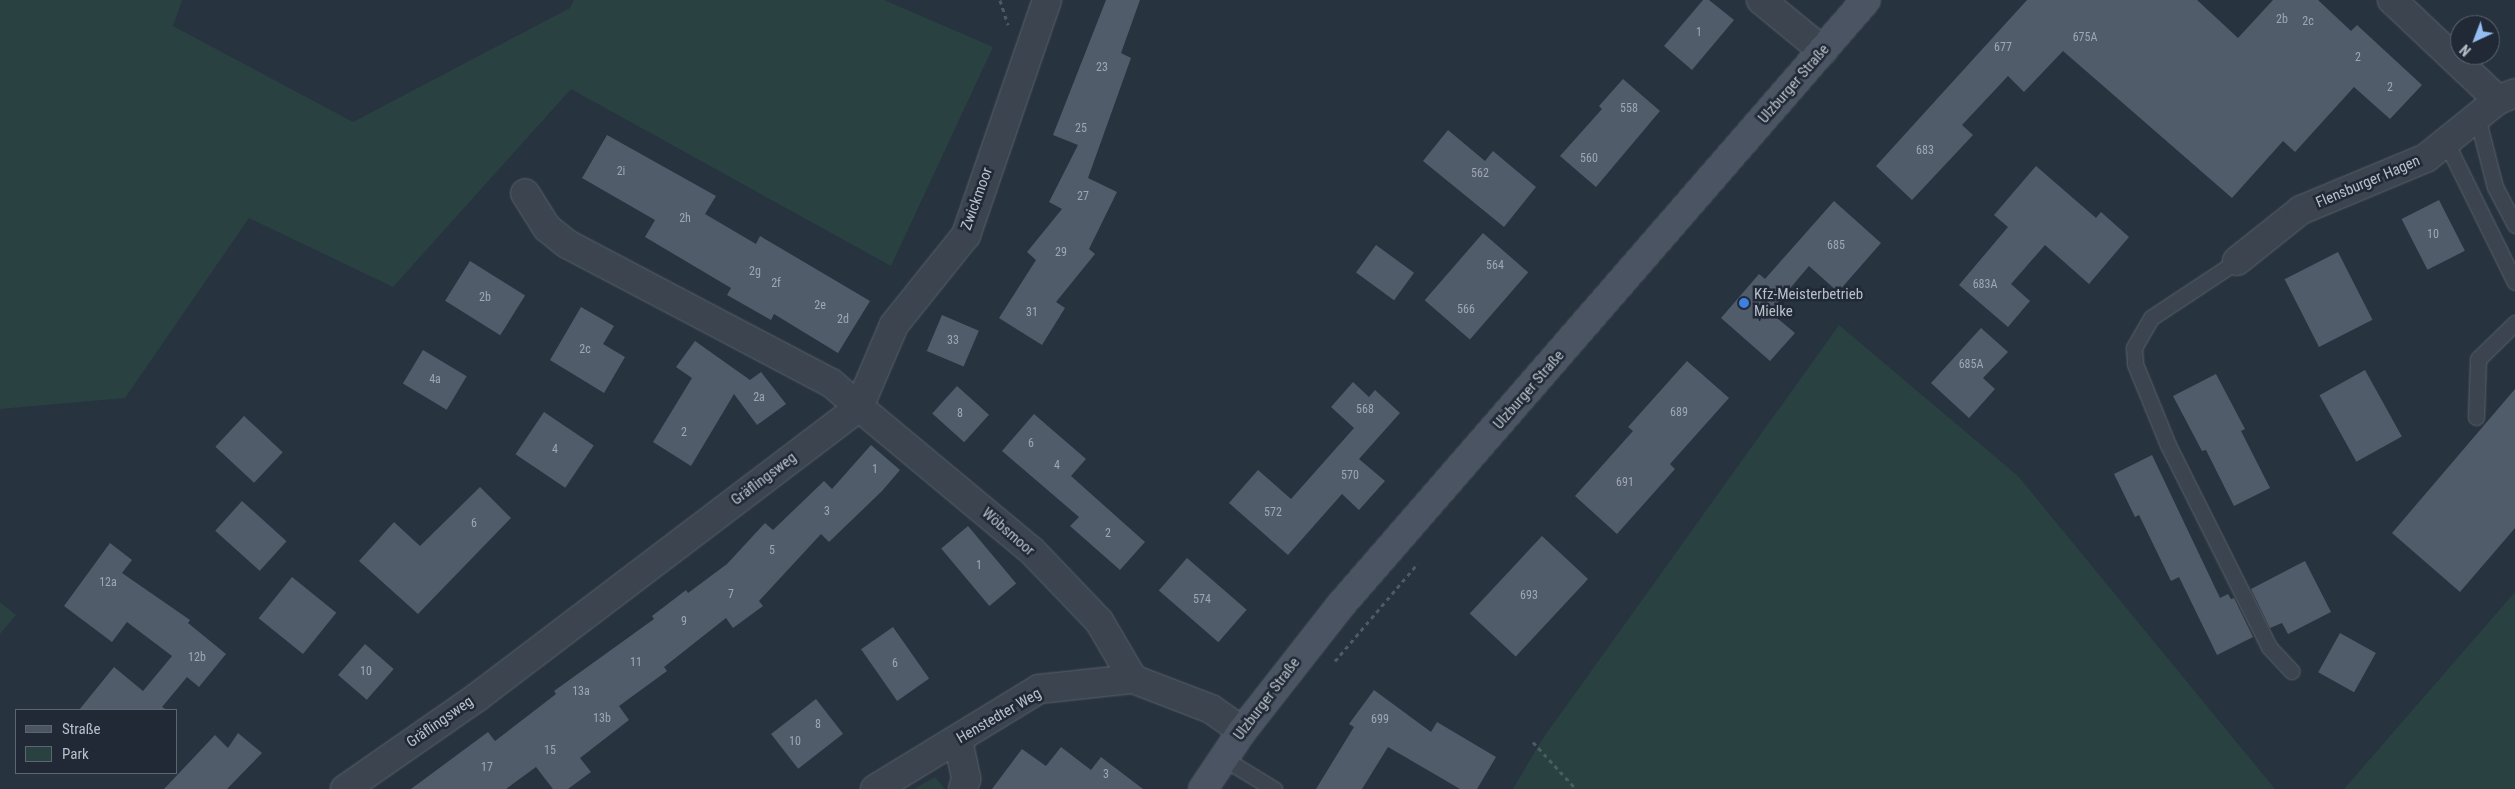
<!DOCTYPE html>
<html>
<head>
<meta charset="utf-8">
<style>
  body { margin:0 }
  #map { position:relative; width:2515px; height:789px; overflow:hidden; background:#27333f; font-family:"Roboto Condensed",sans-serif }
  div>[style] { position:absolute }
  .green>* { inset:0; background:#2a4141 }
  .building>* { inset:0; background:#515c6a; transform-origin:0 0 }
  .path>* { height:3px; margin-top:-1.5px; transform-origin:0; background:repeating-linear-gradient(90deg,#4a5d5f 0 4px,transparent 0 8px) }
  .roads { filter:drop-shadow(0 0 1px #59626d) drop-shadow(0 0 1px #59626d) }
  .lane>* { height:15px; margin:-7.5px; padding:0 7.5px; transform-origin:7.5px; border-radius:7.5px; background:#3b444f }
  .street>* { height:28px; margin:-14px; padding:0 14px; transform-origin:14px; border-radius:14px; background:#3b444f }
  .secondary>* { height:28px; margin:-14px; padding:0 14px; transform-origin:14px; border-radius:14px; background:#4a5462 }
  .dots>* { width:14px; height:14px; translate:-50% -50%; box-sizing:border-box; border:2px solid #202935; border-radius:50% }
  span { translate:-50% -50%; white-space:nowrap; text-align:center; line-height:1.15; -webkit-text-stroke:5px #202935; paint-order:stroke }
  .number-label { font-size:12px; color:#9ea7b2 }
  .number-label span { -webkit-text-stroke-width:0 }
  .street-label { font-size:15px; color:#b8c0ca }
  .poi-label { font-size:15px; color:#b8c0ca }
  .left { translate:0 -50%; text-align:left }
  .legend { position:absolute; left:15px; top:709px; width:162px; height:65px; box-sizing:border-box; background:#202935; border:1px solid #5d6571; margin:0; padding:6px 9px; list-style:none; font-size:15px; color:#b8c0ca }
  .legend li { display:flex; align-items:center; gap:10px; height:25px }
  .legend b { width:25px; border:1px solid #5d6571 }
  .north { position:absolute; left:2450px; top:15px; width:50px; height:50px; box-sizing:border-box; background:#202935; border:1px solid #5d6571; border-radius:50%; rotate:223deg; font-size:14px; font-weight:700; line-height:20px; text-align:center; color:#b8c0ca }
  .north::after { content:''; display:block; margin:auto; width:18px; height:22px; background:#95bdf2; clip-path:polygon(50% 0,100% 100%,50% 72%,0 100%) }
</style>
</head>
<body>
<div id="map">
  <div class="green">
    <div style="clip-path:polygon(0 0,182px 0,173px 26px,353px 122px,570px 8px,574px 0,884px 0,993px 47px,891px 266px,571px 89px,393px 287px,249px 218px,125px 398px,0 409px)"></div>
    <div style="clip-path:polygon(1839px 325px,2018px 476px,2275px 789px,1513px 789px,1541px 741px)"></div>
    <div style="clip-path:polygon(2515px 592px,2515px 789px,2344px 789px)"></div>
    <div style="clip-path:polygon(0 602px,16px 615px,0 634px)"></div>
    <div style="clip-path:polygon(935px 777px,945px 789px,914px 789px)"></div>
  </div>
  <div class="building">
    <div style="clip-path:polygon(1106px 0,1140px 0,1121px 53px,1131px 58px,1088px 178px,1117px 192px,1089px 249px,1095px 254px,1056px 302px,1065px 308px,1042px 345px,999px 318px,1036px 260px,1027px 252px,1062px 209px,1049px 202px,1078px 145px,1053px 135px)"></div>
    <div style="clip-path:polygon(1703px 0,1709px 0,1734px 20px,1692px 70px,1664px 46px)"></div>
    <div style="clip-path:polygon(2027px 0,2197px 0,2238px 38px,2273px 0,2318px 0,2351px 31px,2357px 25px,2422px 85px,2390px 119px,2354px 87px,2295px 152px,2283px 141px,2232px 198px,2063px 51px,2024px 92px,2008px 76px,1962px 125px,1973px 135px,1912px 200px,1876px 166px)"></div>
    <div style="clip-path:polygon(1623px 79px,1660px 111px,1596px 187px,1560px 156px,1602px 109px,1599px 106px)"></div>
    <div style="clip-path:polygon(1448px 130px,1485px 161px,1493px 151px,1536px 187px,1504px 227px,1423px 161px)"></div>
    <div style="clip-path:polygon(607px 135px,716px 196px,705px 214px,756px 244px,760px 236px,870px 301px,838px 353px,774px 314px,771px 320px,727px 295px,731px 288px,645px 237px,655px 220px,582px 178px)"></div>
    <div style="clip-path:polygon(2036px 166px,2096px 218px,2101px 212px,2129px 237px,2089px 284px,2045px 245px,2011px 284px,2030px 301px,2008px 327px,1959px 285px,2008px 227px,1994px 215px)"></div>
    <div style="left:2439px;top:200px;width:57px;height:42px;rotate:63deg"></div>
    <div style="clip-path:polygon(1834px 201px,1881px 243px,1838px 292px,1809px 266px,1770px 312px,1795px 333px,1770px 361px,1721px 318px,1759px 274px,1765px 279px)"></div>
    <div style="left:1483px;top:233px;width:60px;height:89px;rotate:41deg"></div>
    <div style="left:1376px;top:245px;width:47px;height:34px;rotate:36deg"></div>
    <div style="left:2338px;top:252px;width:76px;height:60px;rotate:63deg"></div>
    <div style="left:470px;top:261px;width:65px;height:47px;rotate:32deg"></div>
    <div style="clip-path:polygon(581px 307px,614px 326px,603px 344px,625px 357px,604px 393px,550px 360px)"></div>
    <div style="left:942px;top:315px;width:40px;height:39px;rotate:23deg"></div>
    <div style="clip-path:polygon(1981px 328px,2008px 352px,1983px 378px,1995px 389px,1969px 418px,1931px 383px)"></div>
    <div style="clip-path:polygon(695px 341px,750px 380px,761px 372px,786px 404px,757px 425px,734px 394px,691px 466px,653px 442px,692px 378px,676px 367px)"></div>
    <div style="left:423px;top:350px;width:51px;height:39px;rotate:31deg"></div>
    <div style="clip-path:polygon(1687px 361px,1729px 398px,1670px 464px,1675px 469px,1617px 534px,1575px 496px,1633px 431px,1628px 427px)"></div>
    <div style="left:2365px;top:370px;width:76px;height:52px;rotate:61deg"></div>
    <div style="clip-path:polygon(2216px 374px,2245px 429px,2241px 431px,2270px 488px,2234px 506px,2206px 450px,2202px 451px,2173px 396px)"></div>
    <div style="clip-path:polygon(1353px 382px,1369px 397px,1375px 390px,1400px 413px,1359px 459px,1385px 481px,1359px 510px,1342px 494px,1288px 555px,1229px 503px,1258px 470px,1291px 499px,1354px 428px,1331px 407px)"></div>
    <div style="left:957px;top:386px;width:43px;height:37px;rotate:42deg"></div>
    <div style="clip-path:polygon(2515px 389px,2515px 528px,2460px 592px,2392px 533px)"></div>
    <div style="left:544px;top:412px;width:60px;height:51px;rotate:34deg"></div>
    <div style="clip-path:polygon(1034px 414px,1086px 459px,1071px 476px,1145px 542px,1120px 570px,1070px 526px,1079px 517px,1002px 451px)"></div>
    <div style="left:244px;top:416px;width:53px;height:42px;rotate:43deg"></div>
    <div style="clip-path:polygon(871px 445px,900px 470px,882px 491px,829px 542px,821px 534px,759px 601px,763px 606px,733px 628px,726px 618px,664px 667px,667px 671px,619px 706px,629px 720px,580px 758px,591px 772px,568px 789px,553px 789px,536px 767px,506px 789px,411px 789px,488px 732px,495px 741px,556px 694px,554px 691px,654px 619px,652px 616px,686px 590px,688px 593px,727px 564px,765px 523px,773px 530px,824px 481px,832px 489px)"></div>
    <div style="clip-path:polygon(2152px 455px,2220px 598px,2228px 594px,2231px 599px,2234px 598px,2253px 637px,2217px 655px,2179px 577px,2171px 581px,2139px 515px,2135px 517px,2114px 474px)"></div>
    <div style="clip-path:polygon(480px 487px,511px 518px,418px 614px,359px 561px,394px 522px,420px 546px)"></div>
    <div style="left:242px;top:501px;width:60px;height:40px;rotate:42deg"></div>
    <div style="left:968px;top:526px;width:75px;height:35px;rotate:50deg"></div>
    <div style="left:1542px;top:536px;width:63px;height:106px;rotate:43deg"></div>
    <div style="clip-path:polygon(110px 543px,132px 560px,122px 573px,190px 620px,188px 623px,226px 654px,199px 687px,187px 677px,162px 707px,167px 710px,79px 710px,114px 667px,143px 691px,172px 656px,127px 622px,112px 642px,64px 606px)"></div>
    <div style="left:1187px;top:558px;width:79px;height:43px;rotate:41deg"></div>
    <div style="clip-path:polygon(2305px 561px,2331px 612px,2288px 634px,2282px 623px,2270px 628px,2251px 589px)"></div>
    <div style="left:292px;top:577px;width:57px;height:53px;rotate:39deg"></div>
    <div style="left:893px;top:627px;width:63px;height:39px;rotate:55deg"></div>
    <div style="left:2340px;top:633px;width:41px;height:45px;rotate:29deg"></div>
    <div style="left:365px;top:644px;width:38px;height:41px;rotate:41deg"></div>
    <div style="clip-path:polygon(1374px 690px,1431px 732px,1437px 722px,1496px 757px,1477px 789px,1460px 789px,1388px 747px,1362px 789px,1316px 789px,1354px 727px,1349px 724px)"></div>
    <div style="left:816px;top:699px;width:44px;height:57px;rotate:52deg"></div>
    <div style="clip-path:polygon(238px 733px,262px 753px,227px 789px,164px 789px,215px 735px,228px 748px)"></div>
    <div style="clip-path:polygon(1061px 747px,1091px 770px,1101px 757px,1143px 789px,992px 789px,1022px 749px,1046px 766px)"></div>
  </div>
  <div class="path">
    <div style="left:1000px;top:0;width:26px;rotate:72deg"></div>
    <div style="left:1335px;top:661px;width:128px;rotate:-49.7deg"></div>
    <div style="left:1533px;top:742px;width:64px;rotate:47.5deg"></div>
  </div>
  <div class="roads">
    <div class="lane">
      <div style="left:2477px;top:117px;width:72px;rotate:75.6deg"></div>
      <div style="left:2495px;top:187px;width:43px;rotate:62.2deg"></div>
      <div style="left:2446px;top:142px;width:156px;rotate:63.8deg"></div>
      <div style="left:2237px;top:261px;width:103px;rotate:146.5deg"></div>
      <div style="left:2151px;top:318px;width:34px;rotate:120deg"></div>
      <div style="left:2134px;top:348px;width:16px;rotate:86deg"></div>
      <div style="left:2135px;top:364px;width:87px;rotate:67.8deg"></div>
      <div style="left:2168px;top:445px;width:226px;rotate:63.4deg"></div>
      <div style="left:2269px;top:647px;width:33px;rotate:47deg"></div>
      <div style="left:2476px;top:417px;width:58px;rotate:-88deg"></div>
      <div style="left:2478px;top:359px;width:52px;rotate:-44.2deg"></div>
      <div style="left:1223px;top:758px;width:60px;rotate:31.3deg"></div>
    </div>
    <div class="street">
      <div style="left:1047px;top:0;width:249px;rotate:109deg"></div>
      <div style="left:966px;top:235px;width:115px;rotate:128.7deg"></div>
      <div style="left:894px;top:325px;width:89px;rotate:113.1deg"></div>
      <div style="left:859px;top:407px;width:225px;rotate:39.8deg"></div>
      <div style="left:1032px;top:551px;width:97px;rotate:46.3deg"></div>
      <div style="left:1099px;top:621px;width:67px;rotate:59.6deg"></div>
      <div style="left:1761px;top:0;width:80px;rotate:39.4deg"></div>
      <div style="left:2392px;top:0;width:146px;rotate:43.3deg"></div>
      <div style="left:2237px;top:261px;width:82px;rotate:-38.6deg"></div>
      <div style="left:2301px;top:210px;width:135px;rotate:-22.6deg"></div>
      <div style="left:2426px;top:158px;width:92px;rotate:-38.9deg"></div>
      <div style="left:2498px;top:100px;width:18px;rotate:-22deg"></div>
      <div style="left:958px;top:740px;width:40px;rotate:78deg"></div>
      <div style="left:966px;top:779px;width:10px;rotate:107deg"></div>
      <div style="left:345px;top:789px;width:160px;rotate:-34.8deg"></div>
      <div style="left:476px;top:698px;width:481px;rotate:-37.2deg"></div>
      <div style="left:859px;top:407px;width:37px;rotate:-139deg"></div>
      <div style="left:831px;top:383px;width:298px;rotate:-152.2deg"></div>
      <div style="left:567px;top:244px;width:26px;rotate:-141deg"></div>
      <div style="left:547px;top:228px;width:41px;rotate:-122.2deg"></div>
      <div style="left:875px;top:789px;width:192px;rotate:-31.4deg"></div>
      <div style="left:1039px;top:689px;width:95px;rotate:-6.1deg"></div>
      <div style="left:1133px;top:679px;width:84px;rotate:21deg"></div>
      <div style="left:1211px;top:709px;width:38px;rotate:35deg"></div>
    </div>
    <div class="secondary">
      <div style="left:1203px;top:789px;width:70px;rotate:-56.1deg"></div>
      <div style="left:1242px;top:731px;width:159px;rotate:-51.9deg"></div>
      <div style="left:1340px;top:606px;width:802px;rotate:-49.04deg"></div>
    </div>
  </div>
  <div class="dots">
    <div style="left:1744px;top:303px;background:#3f7fe0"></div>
  </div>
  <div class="number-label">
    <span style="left:2282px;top:20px">2b</span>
    <span style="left:2308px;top:22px">2c</span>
    <span style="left:1699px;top:33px">1</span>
    <span style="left:2085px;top:38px">675A</span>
    <span style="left:2003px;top:48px">677</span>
    <span style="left:2358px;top:58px">2</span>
    <span style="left:1102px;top:68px">23</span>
    <span style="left:2390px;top:88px">2</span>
    <span style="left:1629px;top:109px">558</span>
    <span style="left:1081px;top:129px">25</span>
    <span style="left:1925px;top:151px">683</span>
    <span style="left:1589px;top:159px">560</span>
    <span style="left:621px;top:172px">2i</span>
    <span style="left:1480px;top:174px">562</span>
    <span style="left:1083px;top:197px">27</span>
    <span style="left:685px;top:219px">2h</span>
    <span style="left:2433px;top:235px">10</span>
    <span style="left:1836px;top:246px">685</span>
    <span style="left:1061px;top:253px">29</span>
    <span style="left:1495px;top:266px">564</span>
    <span style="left:755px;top:272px">2g</span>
    <span style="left:776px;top:284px">2f</span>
    <span style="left:1985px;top:285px">683A</span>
    <span style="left:485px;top:298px">2b</span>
    <span style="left:820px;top:306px">2e</span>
    <span style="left:1466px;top:310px">566</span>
    <span style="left:1032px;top:313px">31</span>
    <span style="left:843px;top:320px">2d</span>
    <span style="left:953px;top:341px">33</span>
    <span style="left:585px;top:350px">2c</span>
    <span style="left:1971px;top:365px">685A</span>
    <span style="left:435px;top:380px">4a</span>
    <span style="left:759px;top:398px">2a</span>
    <span style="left:1365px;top:410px">568</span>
    <span style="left:1679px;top:413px">689</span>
    <span style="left:960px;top:414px">8</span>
    <span style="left:684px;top:433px">2</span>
    <span style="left:1031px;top:444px">6</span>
    <span style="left:555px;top:450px">4</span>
    <span style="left:1057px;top:466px">4</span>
    <span style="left:875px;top:470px">1</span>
    <span style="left:1350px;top:476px">570</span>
    <span style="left:1625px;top:483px">691</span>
    <span style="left:827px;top:512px">3</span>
    <span style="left:1273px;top:513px">572</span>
    <span style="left:474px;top:524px">6</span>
    <span style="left:1108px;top:534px">2</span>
    <span style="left:772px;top:551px">5</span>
    <span style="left:979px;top:566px">1</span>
    <span style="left:108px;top:583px">12a</span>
    <span style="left:731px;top:595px">7</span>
    <span style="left:1529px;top:596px">693</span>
    <span style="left:1202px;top:600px">574</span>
    <span style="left:684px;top:622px">9</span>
    <span style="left:197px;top:658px">12b</span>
    <span style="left:636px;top:663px">11</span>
    <span style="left:895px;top:664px">6</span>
    <span style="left:366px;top:672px">10</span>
    <span style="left:581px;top:692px">13a</span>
    <span style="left:602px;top:719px">13b</span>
    <span style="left:1380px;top:720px">699</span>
    <span style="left:818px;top:725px">8</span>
    <span style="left:795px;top:742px">10</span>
    <span style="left:550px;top:751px">15</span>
    <span style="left:487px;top:768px">17</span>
    <span style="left:1106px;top:775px">3</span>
  </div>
  <div class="street-label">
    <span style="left:1794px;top:84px;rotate:-49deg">Ulzburger Straße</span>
    <span style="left:2368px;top:182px;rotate:-23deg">Flensburger Hagen</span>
    <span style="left:977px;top:199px;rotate:-70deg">Zwickmoor</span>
    <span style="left:1529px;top:390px;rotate:-49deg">Ulzburger Straße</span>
    <span style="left:764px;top:479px;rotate:-37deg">Gräflingsweg</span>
    <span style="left:1008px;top:532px;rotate:41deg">Wöbsmoor</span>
    <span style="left:1267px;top:699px;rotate:-53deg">Ulzburger Straße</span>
    <span style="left:999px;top:716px;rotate:-30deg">Henstedter Weg</span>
    <span style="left:440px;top:722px;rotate:-35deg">Gräflingsweg</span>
  </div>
  <div class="poi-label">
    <span class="left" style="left:1754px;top:303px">Kfz-Meisterbetrieb<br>Mielke</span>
  </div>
  <ul class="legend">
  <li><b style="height:6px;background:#4a5462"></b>Straße</li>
  <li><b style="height:14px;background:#2a4141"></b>Park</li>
  </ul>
  <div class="north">N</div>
</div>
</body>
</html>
